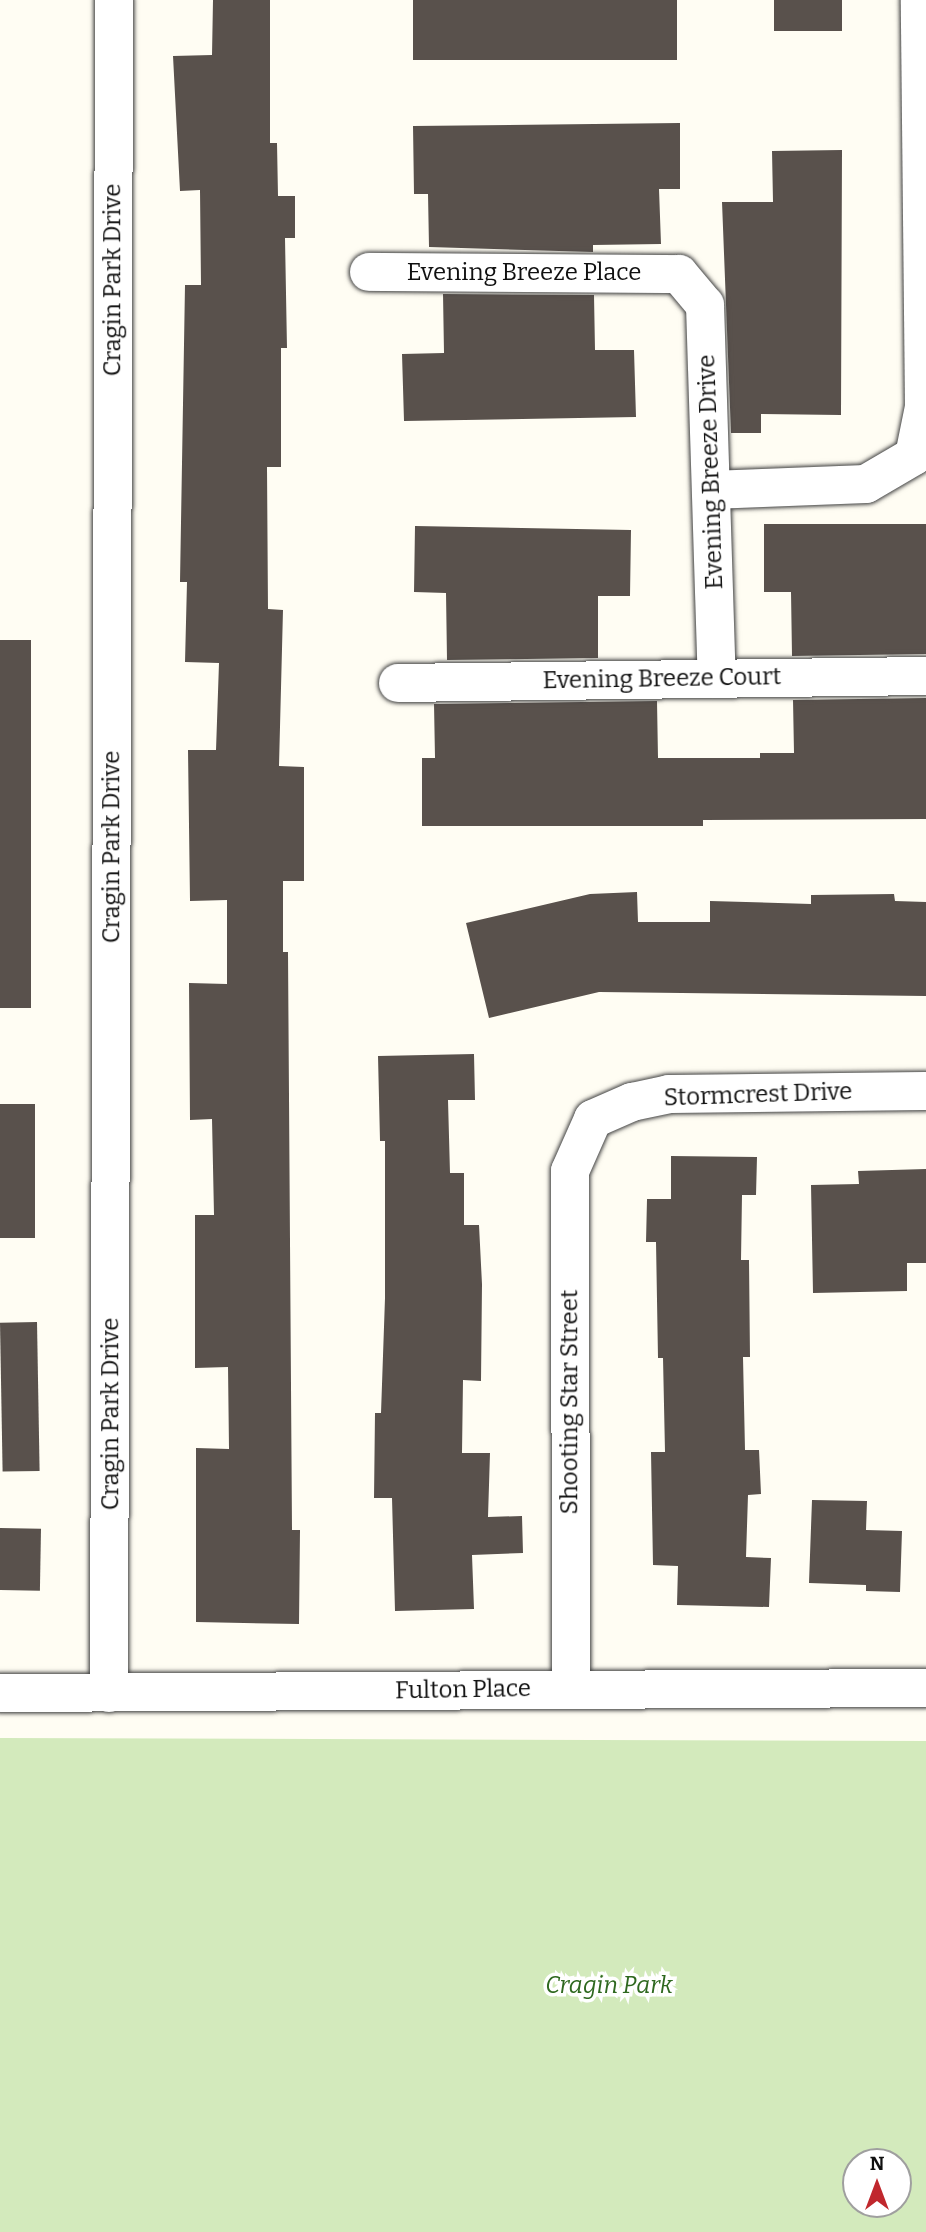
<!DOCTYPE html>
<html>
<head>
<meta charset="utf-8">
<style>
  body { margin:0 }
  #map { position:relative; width:926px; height:2232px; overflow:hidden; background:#fffdf3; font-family:Bitter,serif }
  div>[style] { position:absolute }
  .green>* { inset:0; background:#d3eabc }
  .building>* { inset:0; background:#59514c; transform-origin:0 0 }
  .roads { filter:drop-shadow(0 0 2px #434343) drop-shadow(0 0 2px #434343) }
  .minor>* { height:38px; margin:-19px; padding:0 19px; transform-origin:19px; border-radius:19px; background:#fff }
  span { translate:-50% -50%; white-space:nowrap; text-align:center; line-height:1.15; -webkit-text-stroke:7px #fff; paint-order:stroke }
  .street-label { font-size:24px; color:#101010 }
  .park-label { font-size:24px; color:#2e681f; font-style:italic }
  .north { position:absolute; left:842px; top:2148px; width:70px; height:70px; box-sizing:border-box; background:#fff; border:2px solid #9f9f9f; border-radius:50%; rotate:0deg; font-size:19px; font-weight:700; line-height:28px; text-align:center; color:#101010 }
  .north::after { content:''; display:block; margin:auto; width:24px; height:32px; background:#c0272d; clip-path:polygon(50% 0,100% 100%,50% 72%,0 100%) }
</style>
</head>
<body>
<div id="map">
  <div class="green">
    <div style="clip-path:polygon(evenodd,0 1738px,926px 1741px,926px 2232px,0 2232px,0 1738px,856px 2162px,898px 2162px,898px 2204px,856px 2204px,856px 2162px)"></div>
  </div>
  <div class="building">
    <div style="clip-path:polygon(213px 0,270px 0,270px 143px,277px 143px,278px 196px,295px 196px,295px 238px,285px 238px,287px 348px,281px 348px,281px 467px,267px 467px,268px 609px,283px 610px,279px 766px,304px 767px,304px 881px,283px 881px,283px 952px,288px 952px,292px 1530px,300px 1530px,299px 1624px,196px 1622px,196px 1448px,229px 1449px,228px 1367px,195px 1368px,195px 1215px,214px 1215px,212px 1119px,190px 1120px,189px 983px,227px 984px,227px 900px,190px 901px,188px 750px,216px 750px,219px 663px,185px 662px,187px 582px,180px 582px,185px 285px,201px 285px,200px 190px,180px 191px,173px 56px,212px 55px)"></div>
    <div style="left:413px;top:0;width:264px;height:60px"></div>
    <div style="left:774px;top:0;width:68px;height:31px"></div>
    <div style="clip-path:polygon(680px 123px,680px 189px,659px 189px,661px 244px,593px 245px,593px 252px,429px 247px,428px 194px,414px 194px,413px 126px)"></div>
    <div style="clip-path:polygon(842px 150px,841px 415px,761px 414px,761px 433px,731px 433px,722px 202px,773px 202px,772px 151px)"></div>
    <div style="clip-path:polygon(443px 294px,594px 295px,595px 350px,634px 350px,636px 417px,404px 421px,402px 354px,444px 353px)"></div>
    <div style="clip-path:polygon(764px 524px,926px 524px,926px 654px,792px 656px,791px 592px,764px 592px)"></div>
    <div style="clip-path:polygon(415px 526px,631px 530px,630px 596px,598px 596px,598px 658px,447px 660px,446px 593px,414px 592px)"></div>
    <div style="left:0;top:640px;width:31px;height:368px"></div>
    <div style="clip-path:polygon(926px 698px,926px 819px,703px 820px,703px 826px,422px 826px,422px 758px,435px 758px,434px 704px,657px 701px,658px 758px,760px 758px,760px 753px,794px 753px,793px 700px)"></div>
    <div style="clip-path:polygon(637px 892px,638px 922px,710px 922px,710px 901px,811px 904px,811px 895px,894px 894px,895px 901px,926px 902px,926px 996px,599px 992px,489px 1018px,466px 923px,590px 894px)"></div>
    <div style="clip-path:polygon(474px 1054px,475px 1100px,448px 1100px,450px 1173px,464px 1173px,464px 1225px,479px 1225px,482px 1284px,481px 1381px,463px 1380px,462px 1453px,490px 1453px,488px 1517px,522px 1516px,523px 1553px,472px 1555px,474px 1609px,395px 1611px,392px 1498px,374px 1498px,375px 1413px,381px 1413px,385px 1298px,385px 1141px,380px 1141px,378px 1056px)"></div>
    <div style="left:35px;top:1104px;width:134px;height:35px;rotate:90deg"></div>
    <div style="clip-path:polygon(671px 1156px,757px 1157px,756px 1195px,742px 1195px,741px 1260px,749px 1260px,750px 1357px,743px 1357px,745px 1450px,759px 1450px,761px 1494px,748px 1495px,746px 1557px,771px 1558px,769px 1607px,677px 1605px,678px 1566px,653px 1565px,651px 1452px,665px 1452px,663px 1358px,658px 1358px,656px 1242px,646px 1242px,647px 1199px,671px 1199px)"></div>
    <div style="clip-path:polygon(926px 1169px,926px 1263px,907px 1263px,907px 1291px,813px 1293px,811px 1185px,859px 1184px,858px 1171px)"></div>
    <div style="left:37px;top:1322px;width:149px;height:37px;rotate:89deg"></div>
    <div style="clip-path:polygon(812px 1500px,867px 1501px,866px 1530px,902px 1531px,900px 1592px,866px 1591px,866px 1585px,809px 1583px)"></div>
    <div style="left:0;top:1528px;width:41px;height:62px;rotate:1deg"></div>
  </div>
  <div class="roads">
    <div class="minor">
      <div style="left:369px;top:272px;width:310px;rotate:0.4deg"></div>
      <div style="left:679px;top:274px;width:40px;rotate:50deg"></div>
      <div style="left:705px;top:305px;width:374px;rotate:88.2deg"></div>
      <div style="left:711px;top:490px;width:155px;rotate:-2.2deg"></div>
      <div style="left:866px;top:484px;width:56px;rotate:-30.3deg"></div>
      <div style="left:914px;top:456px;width:50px;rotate:-78.5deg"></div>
      <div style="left:924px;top:407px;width:407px;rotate:-90.6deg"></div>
      <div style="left:398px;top:683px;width:528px;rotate:-0.76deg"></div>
      <div style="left:571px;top:1689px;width:518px;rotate:-90.11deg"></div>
      <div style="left:570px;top:1171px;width:57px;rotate:-66.1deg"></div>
      <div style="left:593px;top:1119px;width:43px;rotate:-23.6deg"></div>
      <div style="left:632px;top:1102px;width:38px;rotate:-12deg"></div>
      <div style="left:669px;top:1094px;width:257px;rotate:-0.7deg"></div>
      <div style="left:0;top:1693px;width:926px;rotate:-0.31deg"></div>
      <div style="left:109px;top:1693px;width:1693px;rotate:-89.83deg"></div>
    </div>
  </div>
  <div class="street-label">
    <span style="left:524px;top:273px">Evening Breeze Place</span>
    <span style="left:113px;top:280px;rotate:-90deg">Cragin Park Drive</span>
    <span style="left:711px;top:472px;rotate:-92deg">Evening Breeze Drive</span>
    <span style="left:662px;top:679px;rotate:-1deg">Evening Breeze Court</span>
    <span style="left:112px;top:847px;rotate:-90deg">Cragin Park Drive</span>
    <span style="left:758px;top:1095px;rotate:-2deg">Stormcrest Drive</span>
    <span style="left:570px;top:1402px;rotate:-90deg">Shooting Star Street</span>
    <span style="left:111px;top:1414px;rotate:-90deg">Cragin Park Drive</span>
    <span style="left:463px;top:1690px;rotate:-1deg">Fulton Place</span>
  </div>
  <div class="park-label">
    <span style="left:609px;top:1986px">Cragin Park</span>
  </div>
  <div class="north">N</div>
</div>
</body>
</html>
